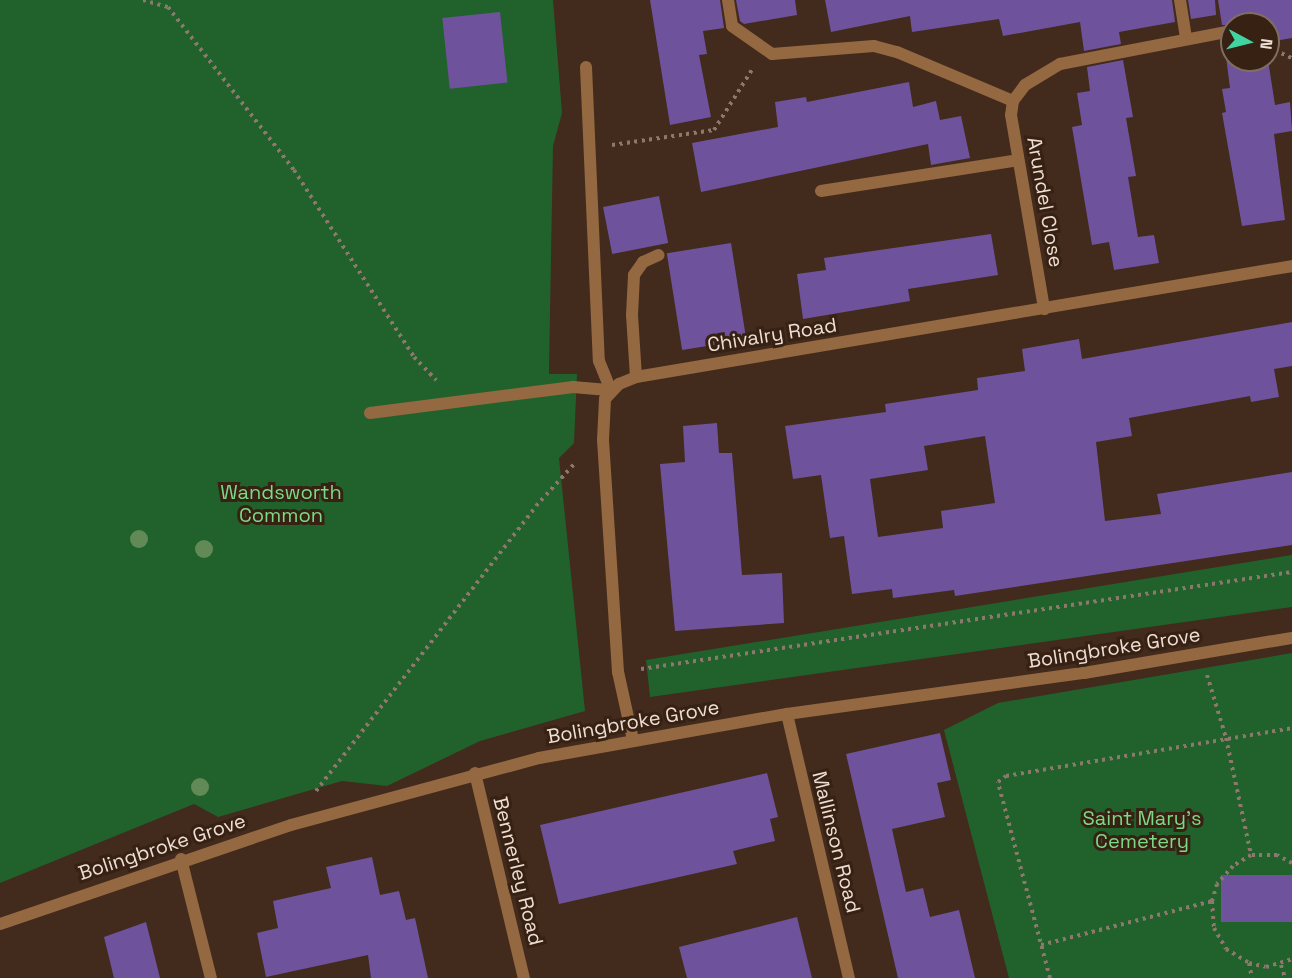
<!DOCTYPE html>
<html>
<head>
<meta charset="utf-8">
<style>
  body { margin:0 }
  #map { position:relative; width:1292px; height:978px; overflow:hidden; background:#422a1d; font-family:"Space Grotesk",sans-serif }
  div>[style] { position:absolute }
  .green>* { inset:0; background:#21622c }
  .building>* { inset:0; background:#6e539c; transform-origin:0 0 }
  .path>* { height:4px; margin-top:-2px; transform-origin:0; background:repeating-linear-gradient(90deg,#8c786d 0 3px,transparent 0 7.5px) }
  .service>* { height:12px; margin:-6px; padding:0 6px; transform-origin:6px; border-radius:6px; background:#946840 }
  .minor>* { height:12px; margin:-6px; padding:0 6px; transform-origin:6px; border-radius:6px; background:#946840 }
  .tertiary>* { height:12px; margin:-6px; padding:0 6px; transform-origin:6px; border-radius:6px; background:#946840 }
  .trees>* { width:18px; height:18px; margin:-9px; border-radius:50%; background:#628a57 }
  span { translate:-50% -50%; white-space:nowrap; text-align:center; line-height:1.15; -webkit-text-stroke:6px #372113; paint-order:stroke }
  .street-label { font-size:20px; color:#eeded5 }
  .park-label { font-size:20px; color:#7cd986 }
  .north { position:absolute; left:1220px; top:12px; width:60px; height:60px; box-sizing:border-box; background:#372113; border:2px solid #806d61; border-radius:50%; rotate:97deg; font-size:16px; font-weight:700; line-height:24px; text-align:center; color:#eeded5 }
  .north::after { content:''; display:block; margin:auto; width:21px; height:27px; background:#42d4a0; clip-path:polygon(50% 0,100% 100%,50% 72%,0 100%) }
</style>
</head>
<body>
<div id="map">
  <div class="green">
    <div style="clip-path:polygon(0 0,553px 0,562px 113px,553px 146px,549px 369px,549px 374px,577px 374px,574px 443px,559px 458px,585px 711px,480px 741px,387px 786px,342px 781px,218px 817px,194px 804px,0 883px)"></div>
    <div style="clip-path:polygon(1292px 555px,1292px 607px,650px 697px,646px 660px)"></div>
    <div style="clip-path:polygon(1292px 653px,1292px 978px,1009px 978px,944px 730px,998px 703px)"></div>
  </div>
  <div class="building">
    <div style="clip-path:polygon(650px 0,720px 0,724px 28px,703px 31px,707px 54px,699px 55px,711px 117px,670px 125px)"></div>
    <div style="clip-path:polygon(736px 0,795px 0,797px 15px,744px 24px,740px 21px)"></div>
    <div style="clip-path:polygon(825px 0,1172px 0,1175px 22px,1119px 32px,1121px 44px,1084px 51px,1080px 22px,1003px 36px,999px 19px,912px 32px,910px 16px,831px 32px)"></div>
    <div style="clip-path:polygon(1188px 0,1215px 0,1216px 15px,1191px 19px)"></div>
    <div style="clip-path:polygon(1218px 0,1292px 0,1292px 38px,1268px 42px,1268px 24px,1222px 25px)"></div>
    <div style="left:500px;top:12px;width:71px;height:58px;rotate:84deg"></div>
    <div style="clip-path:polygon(1232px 39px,1232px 60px,1268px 60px,1275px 105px,1290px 102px,1292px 131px,1274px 134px,1285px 220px,1242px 226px,1222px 113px,1226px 112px,1222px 89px,1230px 88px,1224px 41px)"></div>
    <div style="clip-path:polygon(1123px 60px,1133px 117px,1126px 118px,1136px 176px,1128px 177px,1138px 237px,1154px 235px,1159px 263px,1114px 270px,1109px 242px,1092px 245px,1072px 127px,1082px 125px,1077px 93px,1090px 91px,1087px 67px)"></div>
    <div style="clip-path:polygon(909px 82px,913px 107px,936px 101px,940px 120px,961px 116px,970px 158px,931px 165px,928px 144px,701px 192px,692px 143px,778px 127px,775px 102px,806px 97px,807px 102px)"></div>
    <div style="left:659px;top:196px;width:48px;height:57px;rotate:79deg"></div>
    <div style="clip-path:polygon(991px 234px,998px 275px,908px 289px,910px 301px,803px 319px,797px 274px,826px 270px,824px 258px)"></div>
    <div style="left:731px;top:243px;width:98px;height:65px;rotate:81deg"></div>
    <div style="clip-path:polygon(evenodd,1292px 322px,1292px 366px,1274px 369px,1279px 397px,1251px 402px,1250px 396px,1129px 418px,1132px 436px,1096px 442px,1105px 521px,1161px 514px,1157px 494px,1292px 472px,1292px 545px,955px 596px,954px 590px,893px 598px,892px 589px,852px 594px,844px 536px,830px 538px,821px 475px,793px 479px,785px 426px,886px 412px,885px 404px,978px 390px,977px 378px,1025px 371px,1022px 349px,1079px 339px,1082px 359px,1292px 322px,985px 436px,995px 503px,941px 511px,943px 528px,878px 537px,870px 479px,928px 470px,924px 446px,985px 436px)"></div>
    <div style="clip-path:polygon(717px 423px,719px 453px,732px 453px,742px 575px,782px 573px,784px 623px,675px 631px,660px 464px,685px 462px,683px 426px)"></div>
    <div style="clip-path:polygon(940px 733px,951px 780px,937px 783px,945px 817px,892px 829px,906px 892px,923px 888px,930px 917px,959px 910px,975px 978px,898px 978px,846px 754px)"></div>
    <div style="clip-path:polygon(767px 773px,778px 817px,770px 819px,775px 841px,733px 851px,737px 864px,559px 904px,540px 825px)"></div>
    <div style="clip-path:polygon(372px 857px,380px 895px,399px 891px,406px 920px,415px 918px,428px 978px,371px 978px,368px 955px,266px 977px,257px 933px,278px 928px,273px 901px,331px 888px,326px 867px)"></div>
    <div style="left:1292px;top:875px;width:47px;height:71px;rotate:90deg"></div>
    <div style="clip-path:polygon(797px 917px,812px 978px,687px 978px,679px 947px)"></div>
    <div style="clip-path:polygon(146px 922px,160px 978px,114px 978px,104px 937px)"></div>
  </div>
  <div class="path">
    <div style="left:143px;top:0;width:26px;rotate:16deg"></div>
    <div style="left:168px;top:7px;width:206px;rotate:52.3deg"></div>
    <div style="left:294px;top:170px;width:222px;rotate:57.3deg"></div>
    <div style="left:414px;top:357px;width:32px;rotate:46deg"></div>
    <div style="left:1268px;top:47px;width:26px;rotate:25deg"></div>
    <div style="left:612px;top:145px;width:103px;rotate:-8.4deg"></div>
    <div style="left:714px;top:130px;width:73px;rotate:-57.8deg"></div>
    <div style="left:641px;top:669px;width:658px;rotate:-8.47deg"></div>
    <div style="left:1207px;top:675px;width:66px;rotate:73.2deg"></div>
    <div style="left:1226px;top:738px;width:120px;rotate:77.9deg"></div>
    <div style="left:316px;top:791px;width:360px;rotate:-52.3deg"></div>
    <div style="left:536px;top:506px;width:58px;rotate:-47.8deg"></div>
    <div style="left:1292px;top:863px;width:17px;rotate:-152deg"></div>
    <div style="left:1277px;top:855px;width:26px;rotate:180deg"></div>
    <div style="left:1251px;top:855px;width:21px;rotate:149deg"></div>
    <div style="left:1233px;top:866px;width:24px;rotate:132deg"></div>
    <div style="left:1217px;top:884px;width:18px;rotate:106deg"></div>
    <div style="left:1212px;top:901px;width:27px;rotate:86deg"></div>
    <div style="left:1214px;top:928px;width:24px;rotate:60deg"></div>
    <div style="left:1226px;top:949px;width:27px;rotate:31deg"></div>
    <div style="left:1249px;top:963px;width:17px;rotate:13deg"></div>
    <div style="left:1266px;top:967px;width:27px;rotate:-17deg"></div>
    <div style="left:1041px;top:945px;width:177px;rotate:-14.4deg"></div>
    <div style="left:1249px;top:963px;width:15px;rotate:79deg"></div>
    <div style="left:1281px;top:965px;width:14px;rotate:73deg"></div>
    <div style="left:1050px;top:978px;width:203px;rotate:-104.9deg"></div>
    <div style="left:998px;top:782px;width:10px;rotate:-37deg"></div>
    <div style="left:1006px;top:776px;width:290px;rotate:-9.5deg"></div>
  </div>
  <div class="service">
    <div style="left:728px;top:0;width:26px;rotate:81deg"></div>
    <div style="left:732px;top:26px;width:49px;rotate:35deg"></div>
    <div style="left:1180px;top:0;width:39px;rotate:81deg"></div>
    <div style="left:586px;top:67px;width:294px;rotate:87.5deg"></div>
    <div style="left:599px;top:361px;width:31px;rotate:68deg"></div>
    <div style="left:821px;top:191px;width:199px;rotate:-8.9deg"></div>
    <div style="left:636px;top:377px;width:62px;rotate:-93.7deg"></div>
    <div style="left:632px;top:315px;width:40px;rotate:-87.1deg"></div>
    <div style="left:634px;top:275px;width:16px;rotate:-55deg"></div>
    <div style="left:643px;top:262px;width:17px;rotate:-24deg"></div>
  </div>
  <div class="minor">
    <div style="left:772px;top:54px;width:102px;rotate:-4.5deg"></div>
    <div style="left:874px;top:46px;width:24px;rotate:15deg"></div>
    <div style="left:897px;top:52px;width:126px;rotate:22.9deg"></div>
    <div style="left:1013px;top:101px;width:20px;rotate:-53deg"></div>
    <div style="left:1025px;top:85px;width:41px;rotate:-31deg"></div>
    <div style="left:1060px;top:64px;width:175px;rotate:-10.9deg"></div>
    <div style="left:1013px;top:101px;width:14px;rotate:98deg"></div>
    <div style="left:1011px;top:115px;width:197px;rotate:80.3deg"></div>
    <div style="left:370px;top:413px;width:205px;rotate:-7.3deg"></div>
    <div style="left:573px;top:387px;width:38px;rotate:5deg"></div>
    <div style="left:787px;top:714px;width:271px;rotate:76.8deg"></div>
    <div style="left:633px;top:740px;width:70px;rotate:-102.4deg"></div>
    <div style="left:618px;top:672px;width:232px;rotate:-93.7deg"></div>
    <div style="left:603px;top:440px;width:41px;rotate:-87.2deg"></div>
    <div style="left:605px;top:399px;width:21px;rotate:-47deg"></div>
    <div style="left:619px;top:384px;width:18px;rotate:-22deg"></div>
    <div style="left:636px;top:377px;width:665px;rotate:-9.6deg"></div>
    <div style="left:475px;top:773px;width:211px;rotate:76.6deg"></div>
    <div style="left:181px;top:859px;width:123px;rotate:75.9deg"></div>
  </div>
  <div class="tertiary">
    <div style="left:0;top:924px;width:307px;rotate:-18.8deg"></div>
    <div style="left:291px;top:825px;width:257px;rotate:-15.1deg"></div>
    <div style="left:539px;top:758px;width:252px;rotate:-10.1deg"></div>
    <div style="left:787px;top:714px;width:300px;rotate:-7.9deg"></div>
    <div style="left:1084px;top:673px;width:211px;rotate:-9.6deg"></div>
  </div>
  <div class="trees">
    <div style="left:139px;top:539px"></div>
    <div style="left:204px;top:549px"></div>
    <div style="left:200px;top:787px"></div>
  </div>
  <div class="street-label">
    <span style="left:1045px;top:202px;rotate:80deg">Arundel Close</span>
    <span style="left:772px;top:335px;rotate:-9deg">Chivalry Road</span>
    <span style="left:1114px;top:648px;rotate:-9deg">Bolingbroke Grove</span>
    <span style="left:633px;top:722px;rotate:-10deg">Bolingbroke Grove</span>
    <span style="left:836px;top:842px;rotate:76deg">Mallinson Road</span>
    <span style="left:162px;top:847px;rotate:-18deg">Bolingbroke Grove</span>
    <span style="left:518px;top:871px;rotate:76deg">Bennerley Road</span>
  </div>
  <div class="park-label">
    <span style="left:281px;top:504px">Wandsworth<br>Common</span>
    <span style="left:1142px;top:830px">Saint Mary's<br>Cemetery</span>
  </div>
  <div class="north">N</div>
</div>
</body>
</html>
